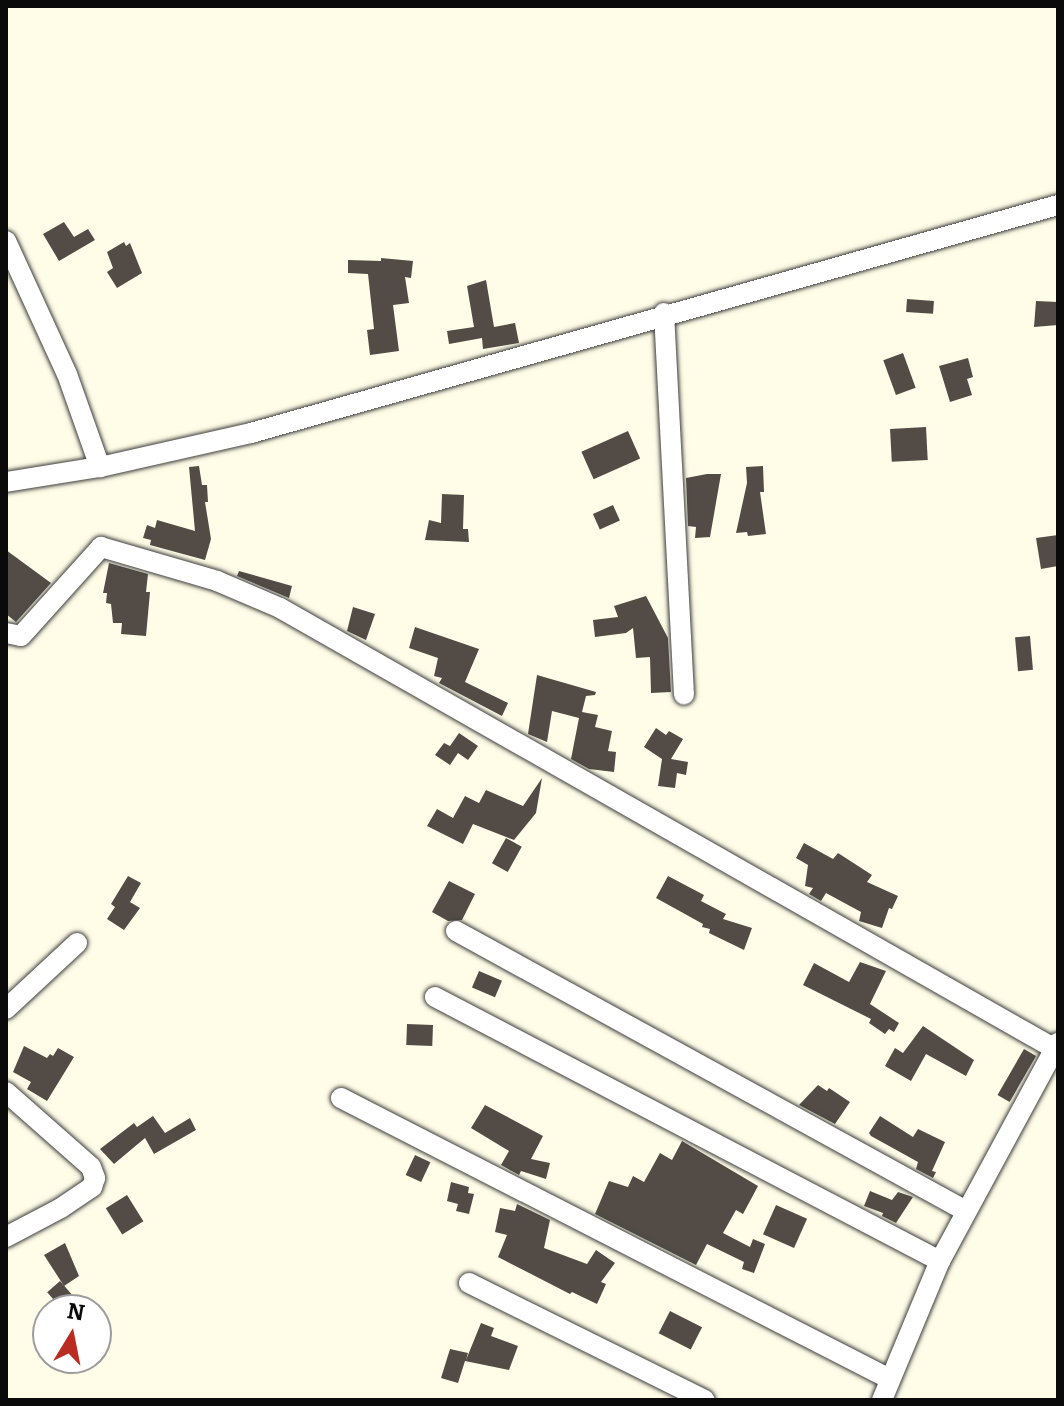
<!DOCTYPE html>
<html>
<head>
<meta charset="utf-8">
<style>
  body { margin:0 }
  #map { position:relative; width:1064px; height:1406px; overflow:hidden; background:#fffde7; font-family:Bitter,serif }
  div>[style] { position:absolute }
  .building>* { inset:0; background:#534c46; transform-origin:0 0 }
  .roads { filter:drop-shadow(0 0 2px #3d3d3d) drop-shadow(0 0 2px #3d3d3d) }
  .street>* { height:20px; margin:-10px; padding:0 10px; transform-origin:10px; border-radius:10px; background:#fff }
  span { translate:-50% -50%; white-space:nowrap; text-align:center; line-height:1.15; -webkit-text-stroke:8px #fff; paint-order:stroke }
  .frame { position:absolute; inset:0; border:8px solid #0a0a0a; pointer-events:none }
  .north { position:absolute; left:32px; top:1294px; width:80px; height:80px; box-sizing:border-box; background:#fff; border:2px solid #9d9d9d; border-radius:50%; rotate:10deg; font-size:22px; font-weight:700; line-height:32px; text-align:center; color:#0a0a0a }
  .north::after { content:''; display:block; margin:auto; width:28px; height:36px; background:#ba2b21; clip-path:polygon(50% 0,100% 100%,50% 72%,0 100%) }
</style>
</head>
<body>
<div id="map">
  <div class="building">
    <div style="clip-path:polygon(64px 222px,74px 237px,88px 229px,95px 240px,59px 261px,43px 234px)"></div>
    <div style="clip-path:polygon(124px 242px,126px 246px,130px 243px,142px 273px,117px 288px,107px 272px,113px 268px,107px 252px)"></div>
    <div style="clip-path:polygon(381px 258px,413px 261px,411px 278px,405px 277px,409px 303px,393px 305px,399px 351px,370px 355px,367px 330px,374px 329px,368px 274px,348px 273px,348px 260px,381px 261px)"></div>
    <div style="clip-path:polygon(486px 280px,494px 327px,515px 323px,519px 343px,483px 349px,482px 338px,449px 344px,447px 331px,474px 327px,467px 286px)"></div>
    <div style="left:907px;top:299px;width:27px;height:13px;rotate:4deg"></div>
    <div style="clip-path:polygon(1036px 301px,1058px 302px,1058px 325px,1034px 327px)"></div>
    <div style="left:903px;top:353px;width:37px;height:21px;rotate:70deg"></div>
    <div style="clip-path:polygon(968px 358px,973px 377px,967px 379px,972px 395px,950px 402px,939px 366px)"></div>
    <div style="left:926px;top:427px;width:33px;height:36px;rotate:87deg"></div>
    <div style="left:628px;top:431px;width:30px;height:51px;rotate:66deg"></div>
    <div style="clip-path:polygon(199px 466px,202px 485px,207px 485px,208px 502px,205px 502px,211px 539px,205px 560px,150px 545px,151px 540px,143px 538px,147px 525px,155px 528px,157px 520px,195px 531px,189px 467px)"></div>
    <div style="clip-path:polygon(763px 466px,764px 492px,760px 492px,766px 534px,748px 536px,747px 532px,736px 533px,747px 483px,746px 467px)"></div>
    <div style="clip-path:polygon(707px 474px,721px 474px,710px 537px,695px 538px,696px 527px,688px 526px,686px 478px)"></div>
    <div style="clip-path:polygon(442px 494px,464px 495px,463px 529px,468px 529px,469px 542px,425px 540px,429px 520px,441px 523px)"></div>
    <div style="left:613px;top:505px;width:17px;height:22px;rotate:66deg"></div>
    <div style="clip-path:polygon(1058px 535px,1058px 566px,1041px 569px,1036px 538px)"></div>
    <div style="clip-path:polygon(6px 550px,51px 583px,16px 622px,6px 614px)"></div>
    <div style="clip-path:polygon(109px 563px,148px 574px,146px 592px,150px 592px,146px 636px,121px 634px,122px 623px,113px 623px,111px 604px,106px 603px,107px 593px,103px 593px)"></div>
    <div style="clip-path:polygon(239px 571px,292px 586px,289px 598px,237px 576px)"></div>
    <div style="clip-path:polygon(646px 596px,668px 638px,671px 692px,651px 693px,650px 657px,636px 658px,633px 628px,626px 633px,595px 637px,593px 620px,618px 617px,614px 606px)"></div>
    <div style="clip-path:polygon(353px 607px,375px 614px,366px 640px,347px 631px)"></div>
    <div style="clip-path:polygon(415px 627px,479px 649px,465px 682px,508px 703px,502px 716px,439px 683px,442px 678px,434px 676px,438px 658px,409px 648px)"></div>
    <div style="left:1030px;top:636px;width:34px;height:15px;rotate:85deg"></div>
    <div style="clip-path:polygon(537px 675px,596px 692px,595px 695px,586px 696px,582px 712px,598px 715px,595px 727px,612px 731px,608px 751px,616px 752px,614px 772px,589px 769px,571px 759px,579px 718px,552px 711px,547px 742px,528px 734px)"></div>
    <div style="clip-path:polygon(656px 728px,666px 735px,669px 731px,683px 739px,671px 759px,688px 762px,686px 775px,677px 773px,675px 788px,658px 786px,662px 759px,644px 747px)"></div>
    <div style="clip-path:polygon(459px 733px,478px 746px,468px 760px,458px 753px,450px 765px,435px 755px,444px 743px,450px 746px)"></div>
    <div style="clip-path:polygon(542px 778px,536px 813px,514px 840px,473px 824px,463px 844px,427px 826px,437px 809px,453px 818px,465px 796px,479px 803px,486px 790px,523px 806px)"></div>
    <div style="left:506px;top:838px;width:18px;height:29px;rotate:29deg"></div>
    <div style="clip-path:polygon(804px 843px,833px 859px,838px 853px,872px 875px,867px 882px,898px 896px,892px 909px,889px 908px,882px 928px,859px 921px,861px 912px,826px 893px,821px 901px,809px 894px,813px 888px,805px 886px,808px 865px,796px 858px)"></div>
    <div style="clip-path:polygon(128px 876px,141px 883px,130px 902px,140px 908px,124px 930px,107px 919px,115px 907px,111px 904px)"></div>
    <div style="clip-path:polygon(668px 876px,704px 895px,701px 901px,726px 914px,723px 919px,752px 928px,744px 950px,709px 933px,710px 929px,702px 927px,703px 924px,656px 898px)"></div>
    <div style="clip-path:polygon(449px 881px,475px 894px,462px 920px,448px 921px,432px 912px)"></div>
    <div style="clip-path:polygon(860px 962px,886px 971px,870px 1004px,899px 1023px,894px 1032px,889px 1029px,885px 1034px,869px 1023px,871px 1019px,803px 985px,814px 963px,849px 982px)"></div>
    <div style="left:479px;top:971px;width:25px;height:18px;rotate:23deg"></div>
    <div style="left:407px;top:1024px;width:26px;height:21px;rotate:2deg"></div>
    <div style="clip-path:polygon(923px 1026px,974px 1060px,966px 1076px,926px 1054px,911px 1081px,885px 1066px,895px 1048px,903px 1053px)"></div>
    <div style="clip-path:polygon(24px 1046px,47px 1058px,50px 1054px,53px 1056px,58px 1048px,74px 1057px,47px 1101px,27px 1089px,31px 1082px,13px 1072px)"></div>
    <div style="left:1024px;top:1049px;width:14px;height:53px;rotate:30deg"></div>
    <div style="clip-path:polygon(818px 1085px,827px 1091px,829px 1088px,850px 1102px,835px 1124px,799px 1105px)"></div>
    <div style="clip-path:polygon(485px 1105px,543px 1136px,531px 1159px,550px 1163px,546px 1179px,521px 1171px,519px 1175px,501px 1165px,509px 1151px,471px 1128px)"></div>
    <div style="clip-path:polygon(153px 1116px,165px 1133px,190px 1118px,196px 1130px,154px 1154px,145px 1138px,114px 1164px,100px 1149px,134px 1123px,137px 1127px)"></div>
    <div style="clip-path:polygon(880px 1116px,913px 1137px,918px 1129px,945px 1142px,932px 1171px,936px 1172px,933px 1178px,916px 1169px,918px 1162px,871px 1136px,869px 1133px)"></div>
    <div style="clip-path:polygon(682px 1141px,758px 1186px,743px 1214px,736px 1210px,723px 1233px,750px 1247px,753px 1239px,765px 1244px,754px 1273px,742px 1269px,744px 1262px,707px 1244px,696px 1265px,595px 1214px,609px 1181px,628px 1187px,633px 1176px,644px 1182px,660px 1153px,672px 1160px)"></div>
    <div style="left:415px;top:1155px;width:17px;height:22px;rotate:25deg"></div>
    <div style="clip-path:polygon(451px 1182px,469px 1187px,468px 1193px,474px 1194px,469px 1214px,456px 1211px,458px 1204px,447px 1201px)"></div>
    <div style="clip-path:polygon(870px 1191px,892px 1200px,898px 1192px,913px 1197px,896px 1223px,882px 1216px,883px 1213px,864px 1206px)"></div>
    <div style="left:127px;top:1195px;width:31px;height:25px;rotate:58deg"></div>
    <div style="clip-path:polygon(517px 1204px,550px 1220px,544px 1248px,587px 1264px,596px 1250px,615px 1263px,601px 1282px,606px 1284px,597px 1304px,572px 1292px,570px 1294px,498px 1257px,507px 1235px,495px 1232px,500px 1208px,515px 1211px)"></div>
    <div style="left:776px;top:1205px;width:34px;height:32px;rotate:24deg"></div>
    <div style="clip-path:polygon(65px 1243px,79px 1276px,64px 1286px,44px 1255px)"></div>
    <div style="left:60px;top:1281px;width:23px;height:17px;rotate:49deg"></div>
    <div style="left:670px;top:1311px;width:36px;height:25px;rotate:27deg"></div>
    <div style="clip-path:polygon(481px 1323px,494px 1328px,491px 1336px,518px 1346px,509px 1370px,465px 1361px,458px 1383px,441px 1378px,450px 1349px,468px 1353px,466px 1360px)"></div>
  </div>
  <div class="roads">
    <div class="street">
      <div style="left:6px;top:241px;width:146px;rotate:65.4deg"></div>
      <div style="left:67px;top:374px;width:99px;rotate:70.5deg"></div>
      <div style="left:664px;top:313px;width:382px;rotate:87deg"></div>
      <div style="left:6px;top:482px;width:95px;rotate:-9.1deg"></div>
      <div style="left:100px;top:467px;width:155px;rotate:-12.7deg"></div>
      <div style="left:251px;top:433px;width:839px;rotate:-15.78deg"></div>
      <div style="left:6px;top:633px;width:15px;rotate:11deg"></div>
      <div style="left:21px;top:636px;width:120px;rotate:-48deg"></div>
      <div style="left:101px;top:547px;width:121px;rotate:16.3deg"></div>
      <div style="left:217px;top:581px;width:69px;rotate:23.2deg"></div>
      <div style="left:280px;top:608px;width:892px;rotate:29.64deg"></div>
      <div style="left:456px;top:931px;width:582px;rotate:28.77deg"></div>
      <div style="left:435px;top:997px;width:570px;rotate:27.6deg"></div>
      <div style="left:6px;top:1009px;width:97px;rotate:-42.9deg"></div>
      <div style="left:6px;top:1092px;width:113px;rotate:41.4deg"></div>
      <div style="left:91px;top:1167px;width:12px;rotate:70deg"></div>
      <div style="left:95px;top:1178px;width:9px;rotate:108deg"></div>
      <div style="left:92px;top:1187px;width:37px;rotate:146deg"></div>
      <div style="left:61px;top:1208px;width:62px;rotate:152.2deg"></div>
      <div style="left:341px;top:1098px;width:614px;rotate:27.11deg"></div>
      <div style="left:469px;top:1283px;width:263px;rotate:26.4deg"></div>
      <div style="left:882px;top:1400px;width:151px;rotate:-67.4deg"></div>
      <div style="left:940px;top:1261px;width:248px;rotate:-61.6deg"></div>
    </div>
  </div>
  <div class="frame"></div>
  <div class="north">N</div>
</div>
</body>
</html>
